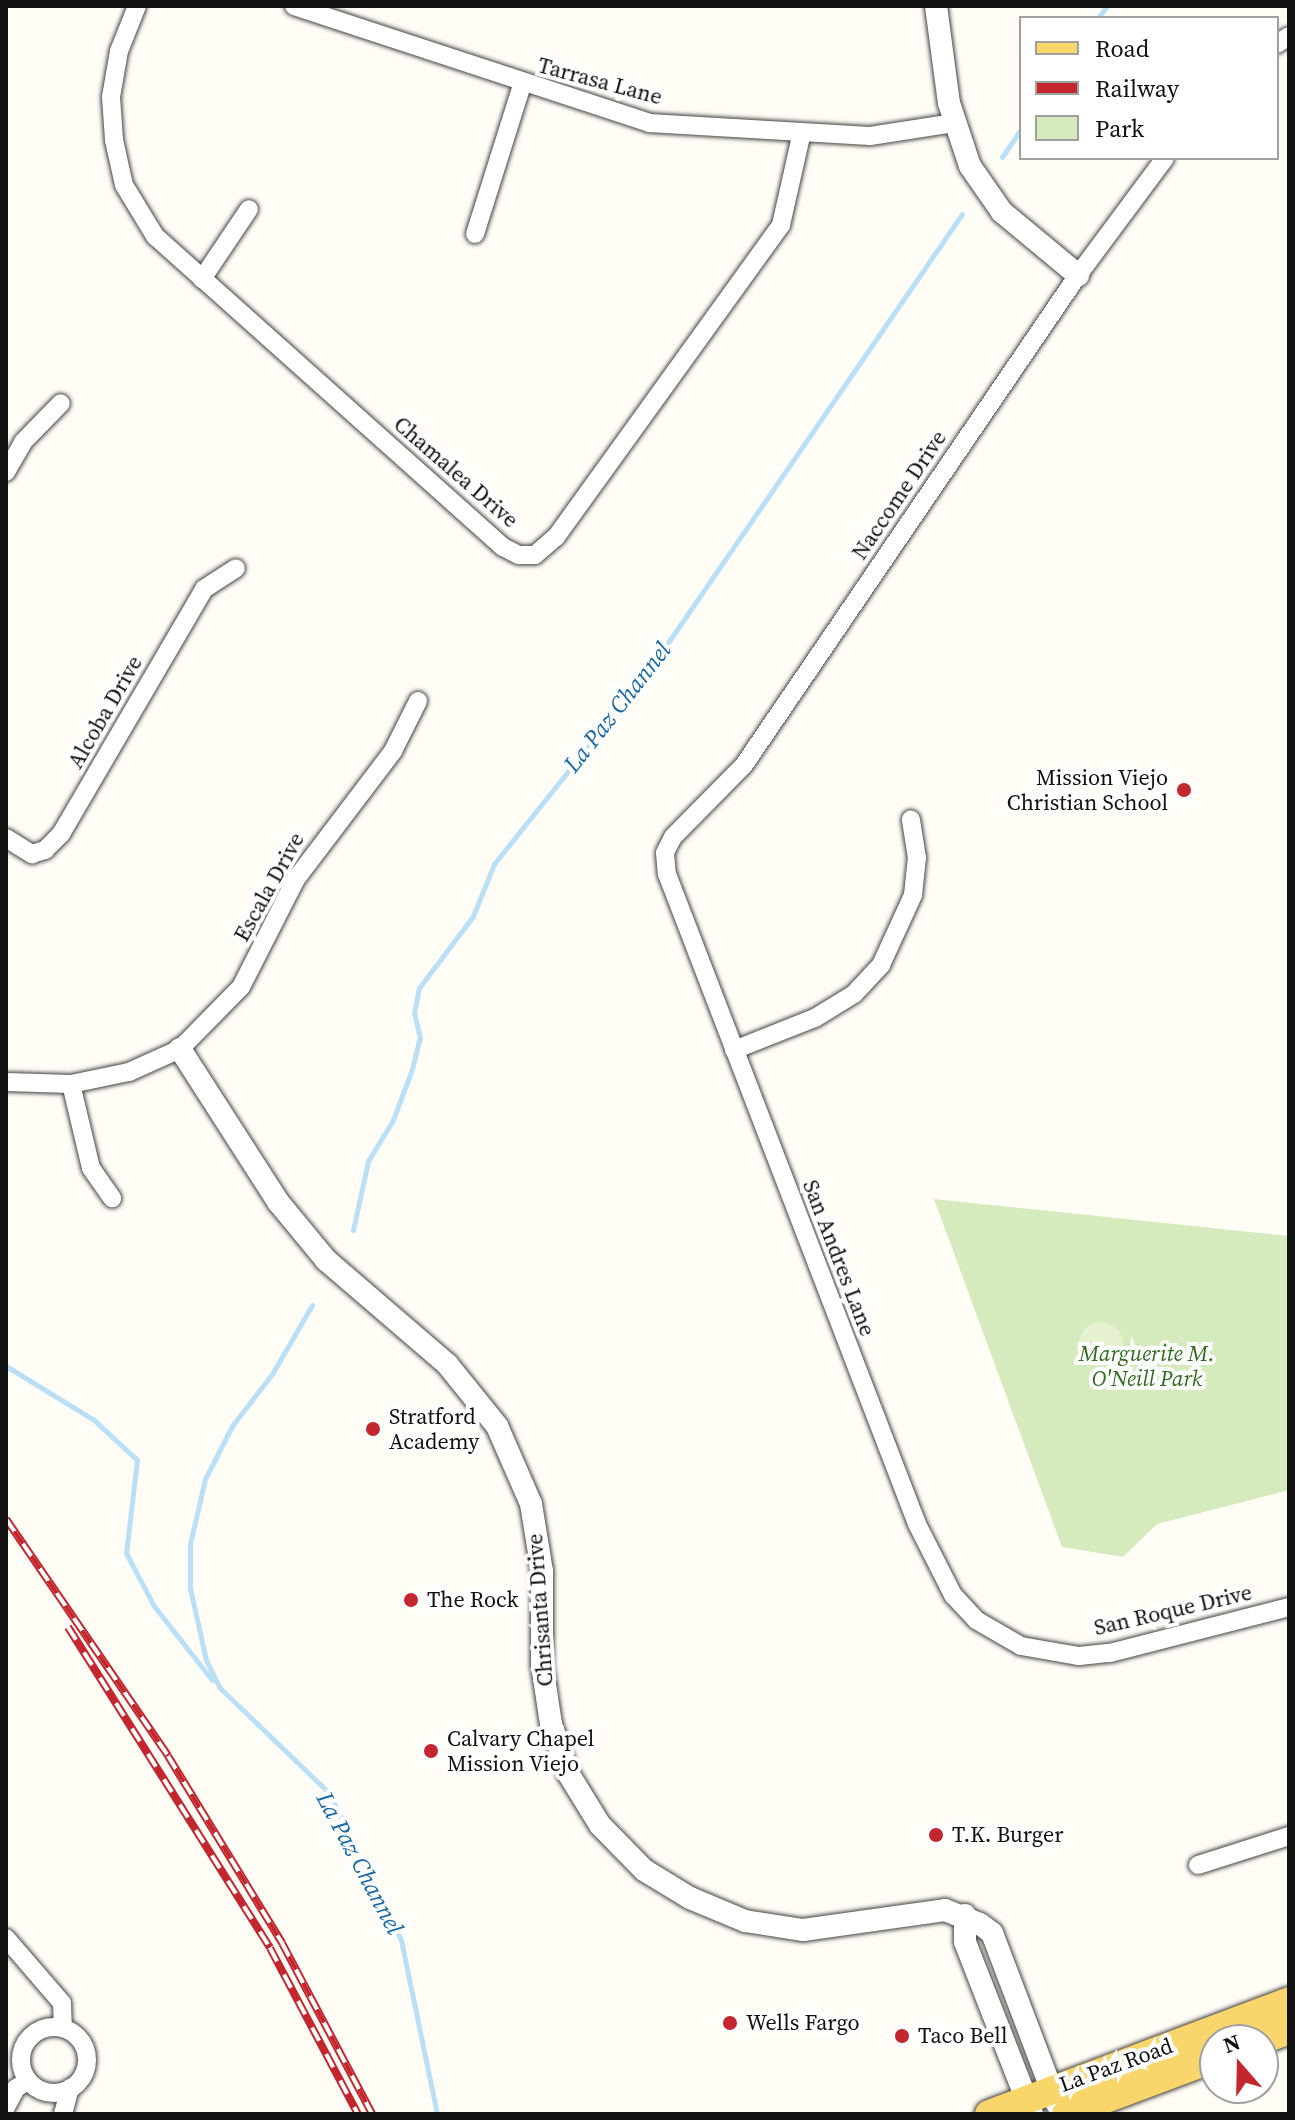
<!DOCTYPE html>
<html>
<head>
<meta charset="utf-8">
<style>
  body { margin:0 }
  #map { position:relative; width:1295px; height:2120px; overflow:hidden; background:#fffdf5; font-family:"Source Serif 4",serif }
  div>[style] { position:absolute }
  .green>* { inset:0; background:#d5ebbd }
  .pitch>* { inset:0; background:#e6f2cf }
  .round { border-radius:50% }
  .stream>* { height:5px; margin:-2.5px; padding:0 2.5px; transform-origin:2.5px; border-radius:2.5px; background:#b9e0f7 }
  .roads { filter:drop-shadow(0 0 2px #444) drop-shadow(0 0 2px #444) }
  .minor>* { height:18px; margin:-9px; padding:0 9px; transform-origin:9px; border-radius:9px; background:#fff }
  .minor>.ring { margin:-9px; padding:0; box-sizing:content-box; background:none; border:18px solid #fff; border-radius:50% }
  .tertiary>* { height:22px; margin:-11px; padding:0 11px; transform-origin:11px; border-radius:11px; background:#fff }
  .primary>* { height:28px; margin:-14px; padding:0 14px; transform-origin:14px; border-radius:14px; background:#f9d66b }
  .rail>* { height:8px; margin-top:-4px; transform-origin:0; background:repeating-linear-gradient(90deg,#fff 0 15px,#c4262e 0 30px); box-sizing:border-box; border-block:2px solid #c4262e }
  .dots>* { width:22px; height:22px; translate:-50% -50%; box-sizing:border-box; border:4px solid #fff; border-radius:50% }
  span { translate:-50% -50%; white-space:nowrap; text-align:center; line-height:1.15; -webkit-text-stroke:8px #fff; paint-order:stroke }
  .street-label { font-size:22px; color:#111 }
  .poi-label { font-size:22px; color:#111 }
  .right { translate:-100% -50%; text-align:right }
  .left { translate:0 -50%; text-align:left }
  .park-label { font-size:22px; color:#2f6b1f; font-style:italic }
  .water-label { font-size:24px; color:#1768a6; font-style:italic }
  .frame { position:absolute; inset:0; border:8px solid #111; pointer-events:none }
  .legend { position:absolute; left:1019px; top:16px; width:260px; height:144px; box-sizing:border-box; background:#fff; border:2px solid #a0a0a0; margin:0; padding:10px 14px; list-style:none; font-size:24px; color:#111 }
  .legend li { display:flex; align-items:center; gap:16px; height:40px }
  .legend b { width:40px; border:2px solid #a0a0a0 }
  .north { position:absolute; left:1199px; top:2024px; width:80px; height:80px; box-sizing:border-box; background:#fff; border:2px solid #a0a0a0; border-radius:50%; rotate:340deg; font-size:22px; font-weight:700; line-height:32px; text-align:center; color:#111 }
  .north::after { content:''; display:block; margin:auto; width:28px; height:36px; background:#c4262e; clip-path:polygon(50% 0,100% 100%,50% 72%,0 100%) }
</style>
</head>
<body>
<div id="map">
  <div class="green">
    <div style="clip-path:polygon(934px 1199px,1289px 1236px,1289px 1490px,1157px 1524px,1123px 1557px,1062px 1547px)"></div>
  </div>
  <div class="pitch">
    <div class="round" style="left:1079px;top:1322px;width:44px;height:44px"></div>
  </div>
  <div class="stream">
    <div style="left:1098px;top:18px;width:15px;rotate:-53deg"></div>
    <div style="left:1002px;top:157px;width:34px;rotate:-56deg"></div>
    <div style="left:353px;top:1230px;width:71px;rotate:-77.7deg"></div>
    <div style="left:368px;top:1161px;width:48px;rotate:-58.6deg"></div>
    <div style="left:393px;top:1120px;width:54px;rotate:-69.6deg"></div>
    <div style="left:412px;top:1069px;width:32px;rotate:-76deg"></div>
    <div style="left:420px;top:1038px;width:26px;rotate:-103deg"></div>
    <div style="left:414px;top:1013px;width:25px;rotate:-79deg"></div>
    <div style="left:419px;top:988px;width:90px;rotate:-53.1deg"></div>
    <div style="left:473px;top:916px;width:56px;rotate:-68deg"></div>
    <div style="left:494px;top:864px;width:253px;rotate:-51.4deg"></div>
    <div style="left:652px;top:666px;width:548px;rotate:-55.56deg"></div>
    <div style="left:312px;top:1305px;width:80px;rotate:120.1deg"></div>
    <div style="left:272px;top:1374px;width:66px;rotate:127.6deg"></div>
    <div style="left:232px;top:1426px;width:59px;rotate:117deg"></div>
    <div style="left:205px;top:1479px;width:67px;rotate:103deg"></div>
    <div style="left:190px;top:1544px;width:44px;rotate:90deg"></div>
    <div style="left:190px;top:1588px;width:74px;rotate:77.5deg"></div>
    <div style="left:206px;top:1660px;width:30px;rotate:64deg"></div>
    <div style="left:219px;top:1687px;width:153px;rotate:43.9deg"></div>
    <div style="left:329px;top:1793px;width:164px;rotate:63.9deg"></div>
    <div style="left:401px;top:1940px;width:178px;rotate:78.3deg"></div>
    <div style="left:6px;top:1366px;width:103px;rotate:31.5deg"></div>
    <div style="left:94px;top:1420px;width:59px;rotate:42.9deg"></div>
    <div style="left:137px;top:1460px;width:94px;rotate:96.7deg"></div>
    <div style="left:126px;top:1553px;width:60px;rotate:62.2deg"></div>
    <div style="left:154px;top:1606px;width:94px;rotate:51.9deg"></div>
  </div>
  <div class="roads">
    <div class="minor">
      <div style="left:137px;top:6px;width:48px;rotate:111.8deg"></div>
      <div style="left:119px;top:51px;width:47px;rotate:99.9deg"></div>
      <div style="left:111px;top:97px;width:43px;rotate:86deg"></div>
      <div style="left:114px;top:140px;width:46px;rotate:77.5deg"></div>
      <div style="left:124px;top:185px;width:60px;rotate:58.7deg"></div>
      <div style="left:155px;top:236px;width:467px;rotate:41.8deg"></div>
      <div style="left:503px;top:547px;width:18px;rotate:27deg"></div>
      <div style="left:519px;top:555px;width:16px"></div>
      <div style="left:535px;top:555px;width:28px;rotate:-41deg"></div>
      <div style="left:556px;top:537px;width:385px;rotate:-54.2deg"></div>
      <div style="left:781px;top:225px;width:95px;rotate:-77.3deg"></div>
      <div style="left:294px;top:6px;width:374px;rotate:18.2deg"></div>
      <div style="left:649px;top:123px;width:221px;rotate:3.4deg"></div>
      <div style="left:870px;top:136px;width:85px;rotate:-8.8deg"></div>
      <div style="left:1277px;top:44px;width:14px;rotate:-34deg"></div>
      <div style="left:1165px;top:158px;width:146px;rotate:126.6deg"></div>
      <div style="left:1078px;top:275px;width:593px;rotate:124.28deg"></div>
      <div style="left:744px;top:765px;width:101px;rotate:134.6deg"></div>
      <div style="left:673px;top:837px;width:18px;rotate:117deg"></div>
      <div style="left:665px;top:853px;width:21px;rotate:85deg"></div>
      <div style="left:667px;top:874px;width:696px;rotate:68.96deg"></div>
      <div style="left:917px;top:1524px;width:80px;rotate:63.1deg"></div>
      <div style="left:953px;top:1595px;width:34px;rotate:47deg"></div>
      <div style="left:976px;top:1620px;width:52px;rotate:30deg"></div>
      <div style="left:1021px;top:1646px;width:59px;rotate:9.8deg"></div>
      <div style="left:1079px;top:1656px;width:31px;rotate:-6deg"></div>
      <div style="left:1110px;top:1653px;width:185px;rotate:-14.4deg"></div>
      <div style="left:475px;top:234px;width:156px;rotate:-72.5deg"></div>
      <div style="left:202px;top:279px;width:84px;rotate:-56.1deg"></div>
      <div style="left:6px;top:472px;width:34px;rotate:-60deg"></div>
      <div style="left:23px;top:442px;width:54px;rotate:-45.7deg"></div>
      <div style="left:6px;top:838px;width:31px;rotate:32deg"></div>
      <div style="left:32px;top:854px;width:14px;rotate:-17deg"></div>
      <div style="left:45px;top:850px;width:23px;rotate:-45deg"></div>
      <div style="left:61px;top:834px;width:284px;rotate:-59.7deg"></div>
      <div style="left:204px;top:589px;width:38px;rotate:-33deg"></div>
      <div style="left:734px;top:1050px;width:87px;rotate:-21.6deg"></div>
      <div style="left:815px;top:1018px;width:46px;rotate:-31.6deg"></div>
      <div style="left:854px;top:994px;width:40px;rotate:-47deg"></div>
      <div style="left:881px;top:965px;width:77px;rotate:-65.4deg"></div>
      <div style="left:913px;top:895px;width:37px;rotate:-84deg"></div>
      <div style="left:917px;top:858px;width:39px;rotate:-99deg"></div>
      <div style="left:6px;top:1082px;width:65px;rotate:1.8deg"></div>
      <div style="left:71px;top:1084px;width:59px;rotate:-11.7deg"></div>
      <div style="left:129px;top:1072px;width:56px;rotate:-24.3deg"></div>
      <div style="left:180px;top:1049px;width:87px;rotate:-45.5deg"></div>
      <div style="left:241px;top:987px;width:121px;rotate:-63deg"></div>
      <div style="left:296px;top:879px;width:161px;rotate:-52.8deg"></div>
      <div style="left:393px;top:751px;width:56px;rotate:-63.4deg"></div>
      <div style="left:71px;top:1084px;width:86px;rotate:76.6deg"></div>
      <div style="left:91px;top:1168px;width:37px;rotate:55deg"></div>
      <div style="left:1198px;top:1865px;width:96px;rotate:-17.7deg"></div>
      <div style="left:6px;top:1938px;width:86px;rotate:49.3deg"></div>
      <div style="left:62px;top:2003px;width:25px;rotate:88deg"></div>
      <div class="ring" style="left:21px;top:2027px;width:48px;height:48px"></div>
      <div style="left:6px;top:2107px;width:21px;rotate:-62deg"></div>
      <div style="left:16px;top:2088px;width:14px;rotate:-30deg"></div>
      <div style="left:63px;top:2114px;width:27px;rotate:-75deg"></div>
    </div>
    <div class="tertiary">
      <div style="left:936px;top:6px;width:98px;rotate:82.4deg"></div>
      <div style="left:949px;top:103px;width:66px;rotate:71.6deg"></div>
      <div style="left:970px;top:166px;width:56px;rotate:55.2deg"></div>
      <div style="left:1002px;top:212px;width:99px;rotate:39.7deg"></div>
      <div style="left:180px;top:1049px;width:183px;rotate:57.3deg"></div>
      <div style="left:279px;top:1203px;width:74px;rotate:50.5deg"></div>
      <div style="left:326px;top:1260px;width:160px;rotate:40.7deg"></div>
      <div style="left:447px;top:1364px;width:80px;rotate:51.1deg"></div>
      <div style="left:497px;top:1426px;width:85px;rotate:66.4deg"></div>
      <div style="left:531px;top:1504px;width:68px;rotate:80.7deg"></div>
      <div style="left:542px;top:1571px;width:94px;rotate:90deg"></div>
      <div style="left:542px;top:1665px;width:60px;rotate:81.3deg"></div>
      <div style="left:551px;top:1724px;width:52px;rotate:70.9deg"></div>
      <div style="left:568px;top:1773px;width:61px;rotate:58.4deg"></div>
      <div style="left:600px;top:1825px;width:63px;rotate:45.6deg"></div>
      <div style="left:644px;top:1870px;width:54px;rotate:31.3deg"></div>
      <div style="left:690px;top:1898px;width:60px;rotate:22.7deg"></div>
      <div style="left:745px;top:1921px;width:59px;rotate:8.8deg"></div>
      <div style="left:803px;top:1930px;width:143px;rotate:-8deg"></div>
      <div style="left:945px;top:1910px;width:38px;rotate:22deg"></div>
      <div style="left:980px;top:1924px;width:15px;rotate:37deg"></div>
      <div style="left:992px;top:1933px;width:183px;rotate:69.2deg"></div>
      <div style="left:965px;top:1915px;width:27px;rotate:90deg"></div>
      <div style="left:965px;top:1942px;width:185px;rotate:68.7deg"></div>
    </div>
    <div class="primary">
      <div style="left:1262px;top:2040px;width:29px;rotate:-20deg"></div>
      <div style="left:989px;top:2114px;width:321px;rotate:-20.6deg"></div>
      <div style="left:1066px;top:2114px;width:159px;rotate:-20.6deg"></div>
    </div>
  </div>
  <div class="rail">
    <div style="left:6px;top:1519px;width:287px;rotate:55.6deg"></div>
    <div style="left:168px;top:1756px;width:219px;rotate:58.6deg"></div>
    <div style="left:282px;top:1943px;width:193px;rotate:62.2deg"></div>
    <div style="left:68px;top:1627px;width:379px;rotate:57.8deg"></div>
    <div style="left:270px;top:1948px;width:188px;rotate:62.1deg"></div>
  </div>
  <div class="dots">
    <div style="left:1184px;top:790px;background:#c4262e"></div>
    <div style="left:373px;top:1429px;background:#c4262e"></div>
    <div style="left:411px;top:1600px;background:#c4262e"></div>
    <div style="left:431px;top:1751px;background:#c4262e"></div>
    <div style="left:936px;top:1835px;background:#c4262e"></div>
    <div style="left:730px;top:2023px;background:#c4262e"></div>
    <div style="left:902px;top:2036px;background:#c4262e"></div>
  </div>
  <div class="street-label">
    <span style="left:600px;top:81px;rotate:15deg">Tarrasa Lane</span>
    <span style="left:456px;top:472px;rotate:41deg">Chamalea Drive</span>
    <span style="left:899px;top:495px;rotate:-56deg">Naccome Drive</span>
    <span style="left:105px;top:712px;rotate:-60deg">Alcoba Drive</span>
    <span style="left:269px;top:887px;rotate:-61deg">Escala Drive</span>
    <span style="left:839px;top:1258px;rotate:69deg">San Andres Lane</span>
    <span style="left:540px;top:1610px;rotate:-94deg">Chrisanta Drive</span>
    <span style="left:1173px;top:1610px;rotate:-13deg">San Roque Drive</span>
    <span style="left:1116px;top:2065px;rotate:-20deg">La Paz Road</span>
  </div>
  <div class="poi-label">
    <span class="right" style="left:1168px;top:790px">Mission Viejo<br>Christian School</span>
    <span class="left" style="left:389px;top:1429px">Stratford<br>Academy</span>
    <span class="left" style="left:427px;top:1600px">The Rock</span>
    <span class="left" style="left:447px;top:1751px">Calvary Chapel<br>Mission Viejo</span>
    <span class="left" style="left:952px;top:1835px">T.K. Burger</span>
    <span class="left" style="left:746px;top:2023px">Wells Fargo</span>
    <span class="left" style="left:918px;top:2036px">Taco Bell</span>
  </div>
  <div class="park-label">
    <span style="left:1147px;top:1366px">Marguerite M.<br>O'Neill Park</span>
  </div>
  <div class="water-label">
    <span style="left:617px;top:707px;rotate:-52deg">La Paz Channel</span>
    <span style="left:360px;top:1863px;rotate:62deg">La Paz Channel</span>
  </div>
  <div class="frame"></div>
  <ul class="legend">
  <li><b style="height:10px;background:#f9d66b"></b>Road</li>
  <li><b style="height:10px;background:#c4262e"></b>Railway</li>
  <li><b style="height:22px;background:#d5ebbd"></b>Park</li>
  </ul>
  <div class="north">N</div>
</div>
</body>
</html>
